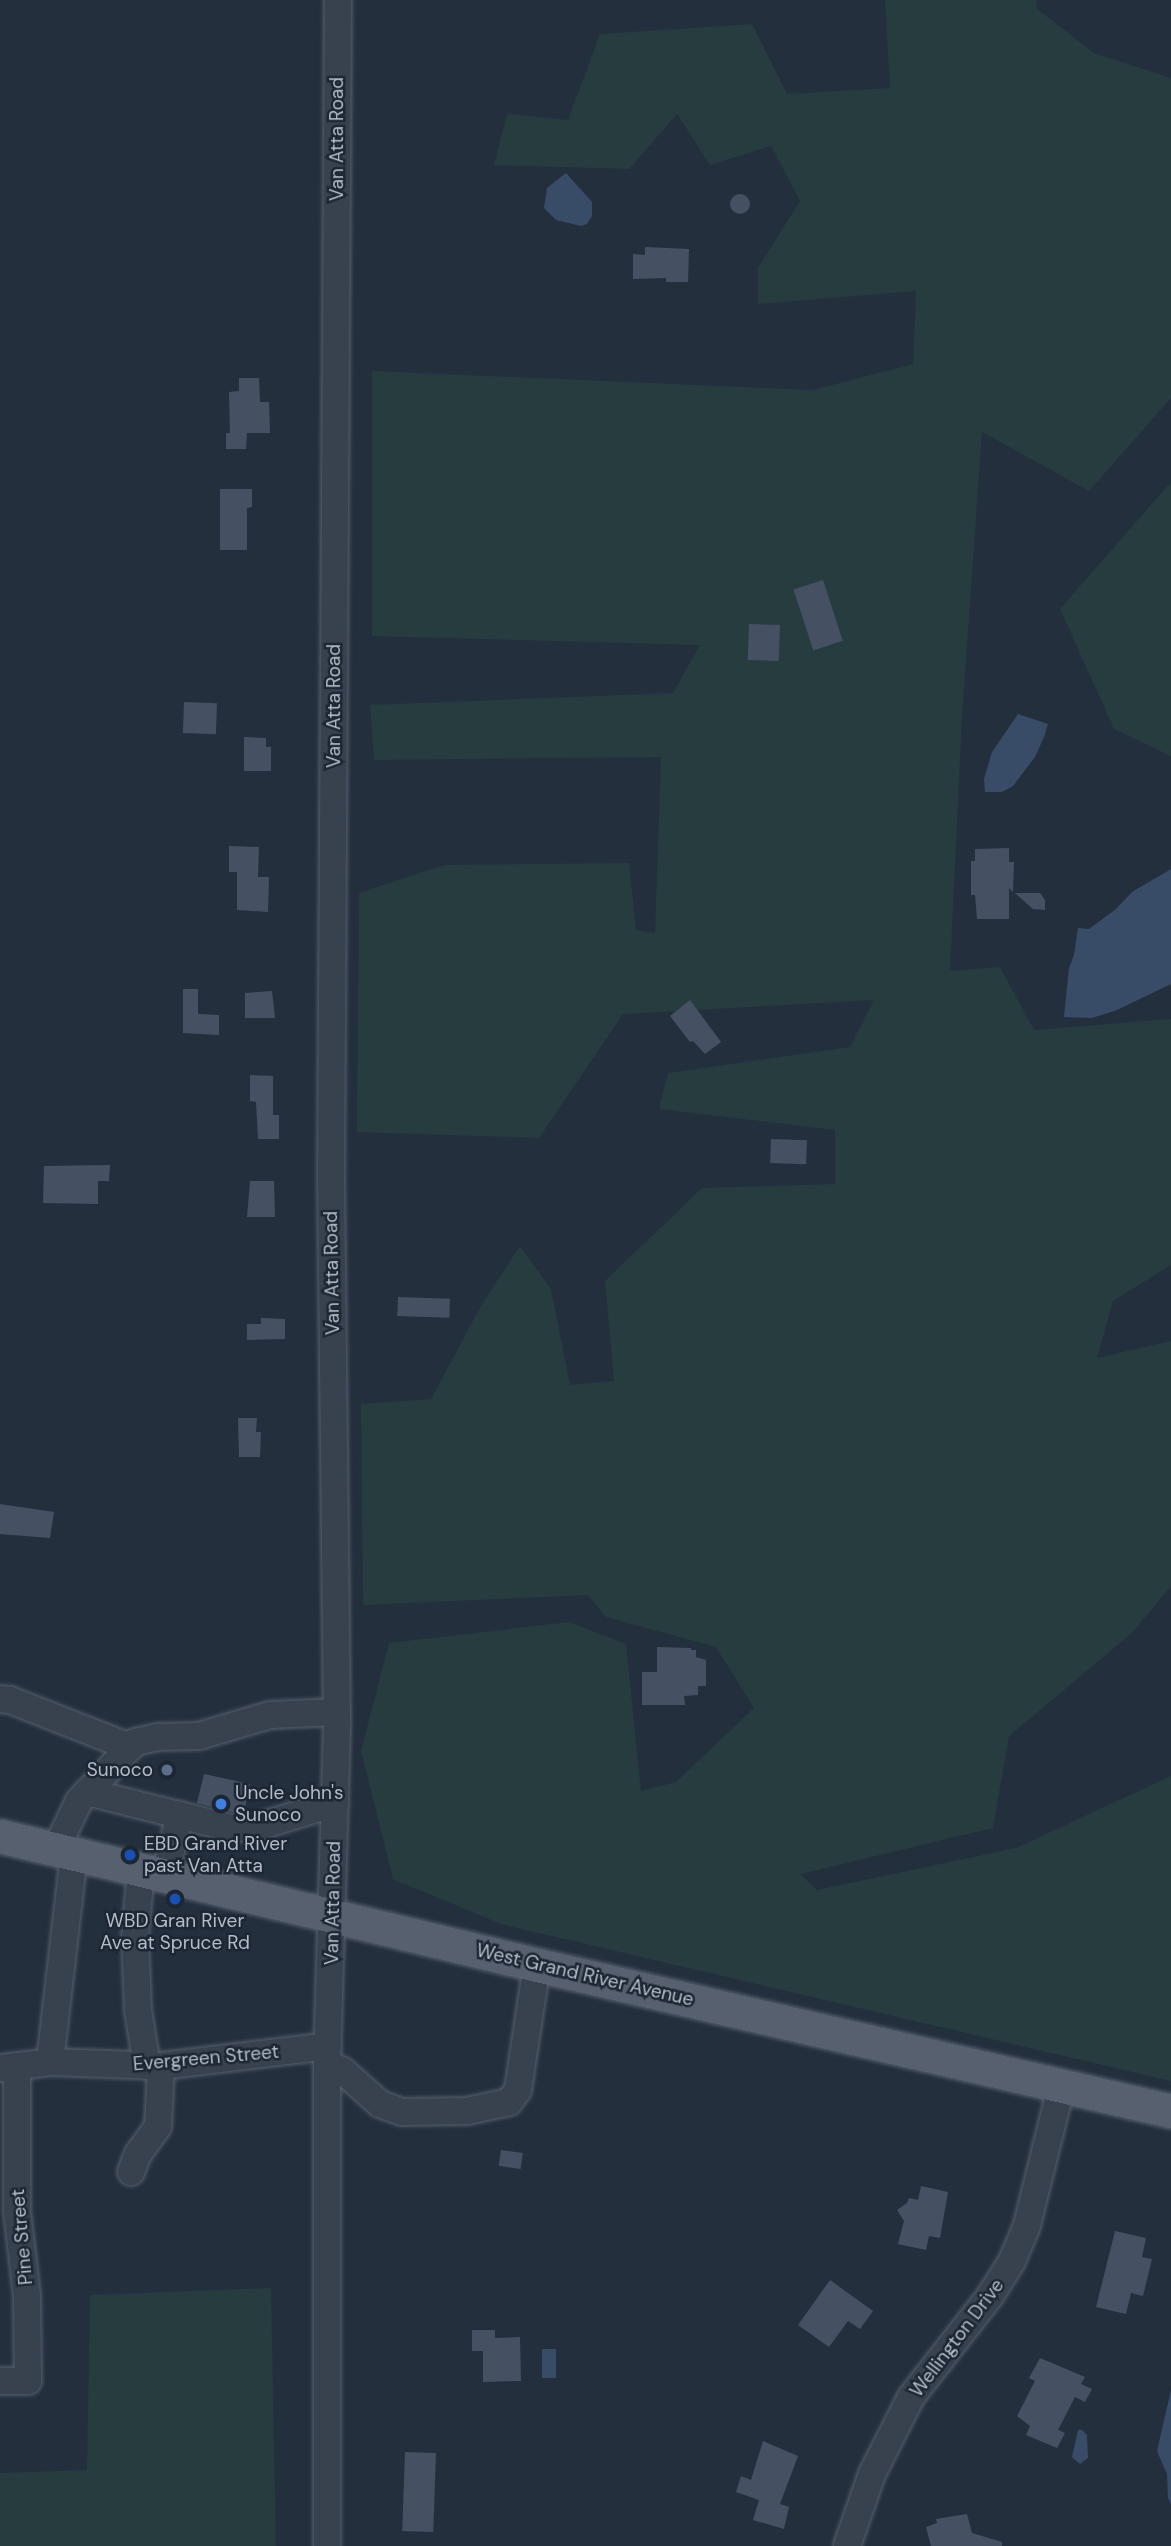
<!DOCTYPE html>
<html>
<head>
<meta charset="utf-8">
<style>
  body { margin:0 }
  #map { position:relative; width:1171px; height:2546px; overflow:hidden; background:#242f3e; font-family:"DM Sans",sans-serif }
  div>[style] { position:absolute }
  .green>* { inset:0; background:#263c3f }
  .water>* { inset:0; background:#394c67; transform-origin:0 0 }
  .building>* { inset:0; background:#455162; transform-origin:0 0 }
  .round { border-radius:50% }
  .roads { filter:drop-shadow(0 0 2px #565f6c) drop-shadow(0 0 2px #565f6c) }
  .minor>* { height:26px; margin:-13px; padding:0 13px; transform-origin:13px; border-radius:13px; background:#38414e }
  .major>* { height:33px; margin:-16.5px; padding:0 16.5px; transform-origin:16.5px; border-radius:16.5px; background:#56606e }
  .dots>* { width:19px; height:19px; translate:-50% -50%; box-sizing:border-box; border:4px solid #1d2633; border-radius:50% }
  span { translate:-50% -50%; white-space:nowrap; text-align:center; line-height:1.15; -webkit-text-stroke:5px #1d2633; paint-order:stroke }
  .street-label { font-size:19px; color:#b4bcc9 }
  .poi-label { font-size:19px; color:#b4bcc9 }
  .right { translate:-100% -50%; text-align:right }
  .left { translate:0 -50%; text-align:left }
</style>
</head>
<body>
<div id="map">
  <div class="green">
    <div style="clip-path:polygon(885px 0,1037px 0,1036px 8px,1094px 53px,1171px 78px,1171px 398px,1089px 491px,982px 432px,962px 717px,950px 971px,1000px 967px,1034px 1030px,1171px 1019px,1171px 1265px,1113px 1301px,1097px 1358px,1171px 1341px,1171px 1586px,1133px 1632px,1009px 1736px,993px 1828px,800px 1874px,817px 1890px,1016px 1848px,1171px 1776px,1171px 2081px,501px 1924px,393px 1879px,361px 1751px,389px 1643px,569px 1622px,626px 1644px,641px 1791px,676px 1782px,754px 1708px,716px 1647px,606px 1617px,588px 1595px,363px 1605px,361px 1404px,431px 1399px,482px 1304px,520px 1246px,551px 1289px,570px 1385px,614px 1381px,605px 1281px,702px 1188px,835px 1184px,835px 1130px,659px 1109px,668px 1073px,850px 1047px,874px 1000px,623px 1014px,539px 1138px,357px 1132px,359px 893px,444px 865px,629px 863px,636px 930px,655px 933px,661px 757px,374px 760px,370px 705px,673px 693px,700px 645px,372px 636px,372px 371px,813px 390px,913px 364px,916px 291px,758px 304px,758px 268px,800px 201px,771px 146px,710px 165px,677px 114px,629px 169px,494px 165px,507px 114px,568px 120px,600px 34px,752px 24px,787px 94px,890px 88px)"></div>
    <div style="clip-path:polygon(1171px 482px,1171px 756px,1114px 729px,1060px 609px)"></div>
    <div style="clip-path:polygon(271px 2288px,276px 2546px,0 2546px,0 2473px,87px 2470px,90px 2295px)"></div>
  </div>
  <div class="water">
    <div style="clip-path:polygon(566px 173px,592px 202px,592px 216px,587px 224px,581px 226px,556px 220px,544px 208px,547px 188px)"></div>
    <div style="clip-path:polygon(1018px 714px,1048px 724px,1044px 737px,1035px 757px,1013px 786px,1002px 792px,985px 792px,984px 779px,992px 752px)"></div>
    <div style="clip-path:polygon(1171px 869px,1171px 984px,1117px 1010px,1092px 1018px,1064px 1017px,1069px 968px,1074px 955px,1078px 928px,1089px 929px,1116px 909px,1132px 892px)"></div>
    <div style="left:542px;top:2349px;width:14px;height:29px"></div>
    <div style="clip-path:polygon(1171px 2390px,1171px 2504px,1168px 2498px,1167px 2474px,1157px 2451px)"></div>
    <div style="clip-path:polygon(1078px 2430px,1082px 2430px,1087px 2435px,1088px 2458px,1080px 2464px,1072px 2457px)"></div>
  </div>
  <div class="building">
    <div class="round" style="left:730px;top:194px;width:20px;height:20px"></div>
    <div style="clip-path:polygon(645px 247px,689px 249px,688px 282px,666px 282px,666px 278px,633px 279px,633px 254px,645px 255px)"></div>
    <div style="clip-path:polygon(239px 378px,259px 378px,260px 402px,269px 402px,270px 433px,247px 433px,246px 449px,226px 449px,226px 433px,230px 433px,229px 392px,239px 391px)"></div>
    <div style="clip-path:polygon(220px 489px,252px 489px,252px 507px,247px 508px,247px 550px,220px 550px)"></div>
    <div style="left:823px;top:580px;width:64px;height:31px;rotate:72deg"></div>
    <div style="left:749px;top:624px;width:31px;height:36px;rotate:2deg"></div>
    <div style="left:184px;top:702px;width:33px;height:31px;rotate:2deg"></div>
    <div style="clip-path:polygon(244px 737px,266px 738px,266px 747px,271px 747px,271px 771px,244px 771px)"></div>
    <div style="clip-path:polygon(229px 846px,259px 847px,258px 877px,269px 877px,268px 912px,237px 910px,237px 872px,229px 872px)"></div>
    <div style="clip-path:polygon(1009px 848px,1009px 862px,1014px 862px,1013px 892px,1009px 888px,1009px 919px,977px 919px,975px 895px,971px 895px,971px 861px,975px 861px,975px 849px)"></div>
    <div style="clip-path:polygon(1015px 893px,1040px 893px,1045px 900px,1045px 910px,1033px 909px)"></div>
    <div style="clip-path:polygon(183px 989px,198px 989px,198px 1014px,219px 1015px,219px 1035px,183px 1033px)"></div>
    <div style="clip-path:polygon(272px 991px,275px 1018px,245px 1018px,245px 993px)"></div>
    <div style="clip-path:polygon(690px 1000px,721px 1042px,705px 1054px,693px 1041px,690px 1042px,670px 1016px)"></div>
    <div style="clip-path:polygon(250px 1075px,273px 1076px,273px 1115px,279px 1115px,279px 1139px,258px 1139px,256px 1102px,250px 1101px)"></div>
    <div style="left:771px;top:1139px;width:36px;height:24px;rotate:2deg"></div>
    <div style="clip-path:polygon(110px 1165px,109px 1181px,98px 1181px,98px 1204px,43px 1203px,44px 1166px)"></div>
    <div style="clip-path:polygon(250px 1181px,274px 1181px,275px 1217px,247px 1217px)"></div>
    <div style="left:398px;top:1297px;width:52px;height:19px;rotate:2deg"></div>
    <div style="clip-path:polygon(261px 1318px,285px 1319px,285px 1339px,247px 1340px,247px 1324px,261px 1324px)"></div>
    <div style="clip-path:polygon(238px 1418px,257px 1418px,256px 1432px,261px 1432px,260px 1457px,239px 1457px)"></div>
    <div style="clip-path:polygon(0 1504px,54px 1512px,50px 1538px,0 1534px)"></div>
    <div style="clip-path:polygon(657px 1647px,691px 1648px,691px 1650px,696px 1650px,696px 1657px,706px 1660px,706px 1686px,698px 1686px,698px 1695px,684px 1696px,685px 1705px,642px 1705px,642px 1672px,657px 1672px)"></div>
    <div style="clip-path:polygon(204px 1774px,250px 1784px,244px 1812px,233px 1812px,197px 1803px)"></div>
    <div style="left:501px;top:2150px;width:22px;height:16px;rotate:8deg"></div>
    <div style="clip-path:polygon(921px 2186px,948px 2192px,940px 2238px,929px 2236px,926px 2250px,898px 2244px,904px 2221px,897px 2210px,907px 2203px,909px 2198px,918px 2200px)"></div>
    <div style="clip-path:polygon(1115px 2231px,1146px 2238px,1142px 2257px,1152px 2259px,1143px 2296px,1131px 2293px,1126px 2314px,1096px 2307px)"></div>
    <div style="clip-path:polygon(830px 2280px,873px 2311px,860px 2329px,848px 2321px,829px 2347px,798px 2325px)"></div>
    <div style="clip-path:polygon(472px 2330px,495px 2330px,495px 2338px,520px 2337px,521px 2381px,483px 2382px,483px 2351px,472px 2351px)"></div>
    <div style="clip-path:polygon(1040px 2358px,1085px 2377px,1081px 2384px,1092px 2389px,1085px 2402px,1075px 2397px,1058px 2430px,1065px 2433px,1057px 2448px,1026px 2435px,1030px 2426px,1017px 2416px,1035px 2381px,1029px 2378px)"></div>
    <div style="clip-path:polygon(763px 2441px,798px 2456px,780px 2504px,789px 2507px,784px 2529px,753px 2520px,759px 2500px,736px 2492px,741px 2476px,751px 2480px)"></div>
    <div style="left:405px;top:2452px;width:31px;height:79px;rotate:2deg"></div>
    <div style="clip-path:polygon(967px 2514px,972px 2533px,1002px 2542px,1002px 2546px,931px 2546px,926px 2527px,937px 2523px,936px 2519px)"></div>
  </div>
  <div class="roads">
    <div class="minor">
      <div style="left:0;top:1699px;width:10px;rotate:6deg"></div>
      <div style="left:10px;top:1700px;width:129px;rotate:21.4deg"></div>
      <div style="left:87px;top:1792px;width:148px;rotate:14deg"></div>
      <div style="left:231px;top:1828px;width:26px;rotate:-2deg"></div>
      <div style="left:257px;top:1827px;width:82px;rotate:-17.1deg"></div>
      <div style="left:56px;top:1849px;width:53px;rotate:-64.4deg"></div>
      <div style="left:79px;top:1801px;width:81px;rotate:-46.5deg"></div>
      <div style="left:135px;top:1742px;width:24px;rotate:-12deg"></div>
      <div style="left:158px;top:1737px;width:41px;rotate:-1.4deg"></div>
      <div style="left:199px;top:1736px;width:74px;rotate:-16.5deg"></div>
      <div style="left:270px;top:1715px;width:67px;rotate:-2.6deg"></div>
      <div style="left:141px;top:1869px;width:68px;rotate:95deg"></div>
      <div style="left:135px;top:1937px;width:73px;rotate:87.6deg"></div>
      <div style="left:138px;top:2010px;width:57px;rotate:80.9deg"></div>
      <div style="left:165px;top:1875px;width:62px;rotate:-76deg"></div>
      <div style="left:50px;top:2062px;width:210px;rotate:-83.4deg"></div>
      <div style="left:327px;top:2063px;width:18px;rotate:27deg"></div>
      <div style="left:343px;top:2071px;width:50px;rotate:41.7deg"></div>
      <div style="left:380px;top:2104px;width:23px;rotate:20deg"></div>
      <div style="left:402px;top:2112px;width:65px;rotate:-0.9deg"></div>
      <div style="left:467px;top:2111px;width:43px;rotate:-12.1deg"></div>
      <div style="left:509px;top:2102px;width:15px;rotate:-53deg"></div>
      <div style="left:518px;top:2090px;width:126px;rotate:-81.4deg"></div>
      <div style="left:2px;top:2068px;width:48px;rotate:-7.1deg"></div>
      <div style="left:50px;top:2062px;width:111px;rotate:2.1deg"></div>
      <div style="left:161px;top:2066px;width:168px;rotate:-6.8deg"></div>
      <div style="left:131px;top:2172px;width:19px;rotate:-69deg"></div>
      <div style="left:138px;top:2154px;width:34px;rotate:-54deg"></div>
      <div style="left:158px;top:2126px;width:60px;rotate:-87.1deg"></div>
      <div style="left:0;top:2381px;width:28px"></div>
      <div style="left:28px;top:2381px;width:85px;rotate:-90.7deg"></div>
      <div style="left:27px;top:2296px;width:86px;rotate:-96.7deg"></div>
      <div style="left:17px;top:2211px;width:145px;rotate:-90deg"></div>
      <div style="left:327px;top:2546px;width:483px;rotate:-90deg"></div>
      <div style="left:327px;top:2063px;width:339px;rotate:-88.3deg"></div>
      <div style="left:337px;top:1724px;width:546px;rotate:-90.63deg"></div>
      <div style="left:331px;top:1178px;width:1178px;rotate:-89.66deg"></div>
      <div style="left:847px;top:2546px;width:76px;rotate:-70.9deg"></div>
      <div style="left:872px;top:2474px;width:86px;rotate:-63.1deg"></div>
      <div style="left:911px;top:2397px;width:128px;rotate:-52deg"></div>
      <div style="left:990px;top:2296px;width:41px;rotate:-57.8deg"></div>
      <div style="left:1012px;top:2261px;width:39px;rotate:-67deg"></div>
      <div style="left:1027px;top:2225px;width:145px;rotate:-76.1deg"></div>
    </div>
    <div class="major">
      <div style="left:0;top:1836px;width:552px;rotate:13.51deg"></div>
      <div style="left:537px;top:1965px;width:651px;rotate:12.97deg"></div>
    </div>
  </div>
  <div class="dots">
    <div style="left:167px;top:1770px;background:#5c6f8a"></div>
    <div style="left:221px;top:1804px;background:#3f7fe0"></div>
    <div style="left:130px;top:1855px;background:#1a4fb4"></div>
    <div style="left:175px;top:1899px;background:#1a4fb4"></div>
  </div>
  <div class="street-label">
    <span style="left:337px;top:139px;rotate:-90deg">Van Atta Road</span>
    <span style="left:334px;top:706px;rotate:-90deg">Van Atta Road</span>
    <span style="left:332px;top:1273px;rotate:-91deg">Van Atta Road</span>
    <span style="left:333px;top:1903px;rotate:-89deg">Van Atta Road</span>
    <span style="left:585px;top:1975px;rotate:13deg">West Grand River Avenue</span>
    <span style="left:206px;top:2058px;rotate:-5deg">Evergreen Street</span>
    <span style="left:22px;top:2237px;rotate:-95deg">Pine Street</span>
    <span style="left:957px;top:2338px;rotate:-53deg">Wellington Drive</span>
  </div>
  <div class="poi-label">
    <span class="right" style="left:153px;top:1770px">Sunoco</span>
    <span class="left" style="left:235px;top:1804px">Uncle John's<br>Sunoco</span>
    <span class="left" style="left:144px;top:1855px">EBD Grand River<br>past Van Atta</span>
    <span style="left:175px;top:1932px">WBD Gran River<br>Ave at Spruce Rd</span>
  </div>
</div>
</body>
</html>
